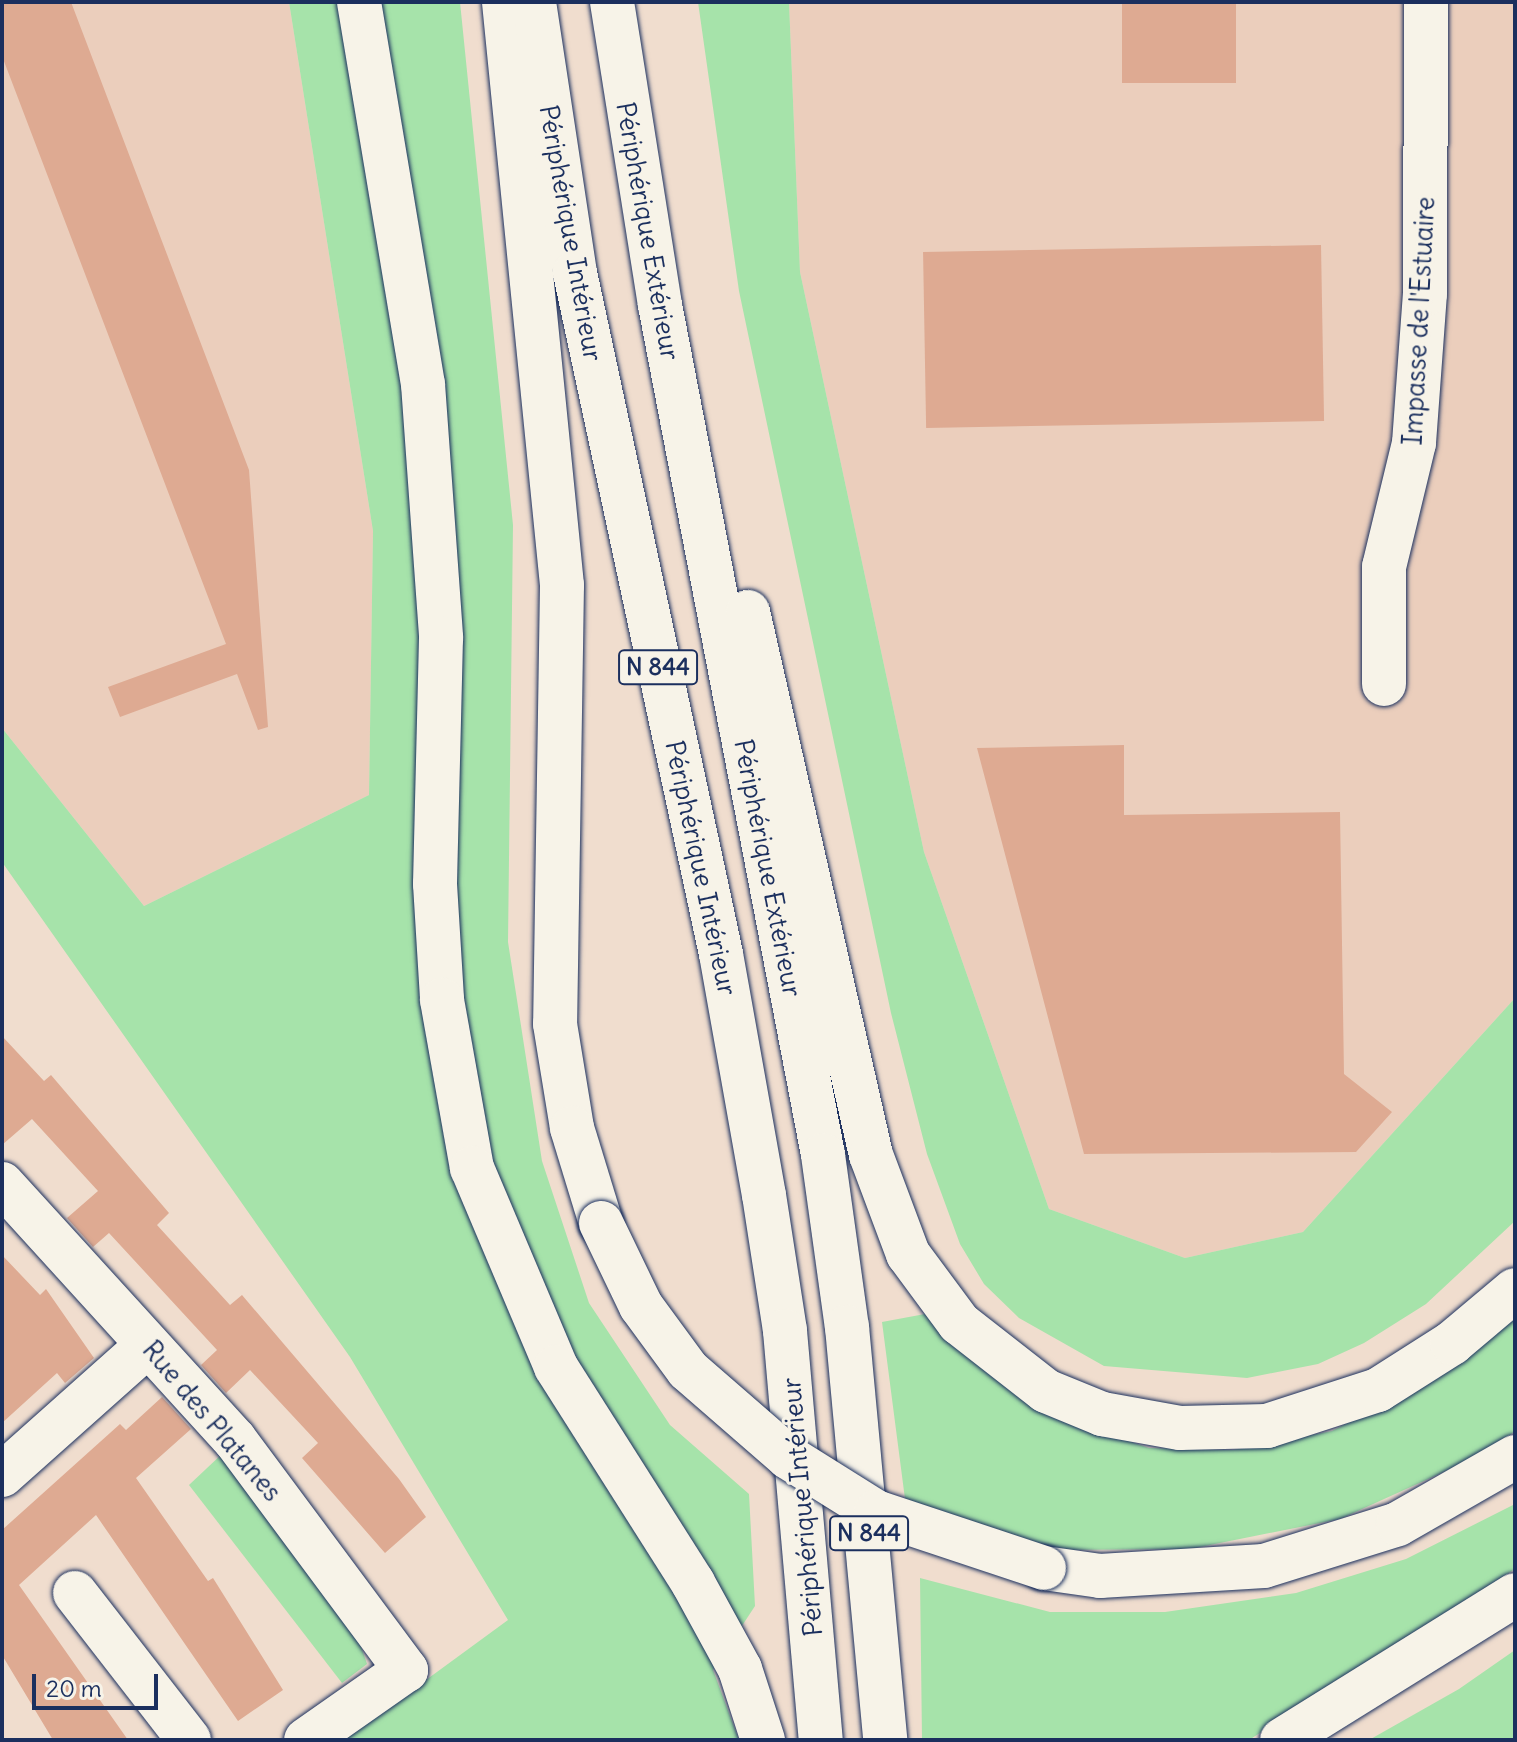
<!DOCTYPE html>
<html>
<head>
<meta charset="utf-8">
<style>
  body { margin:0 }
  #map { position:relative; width:1517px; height:1742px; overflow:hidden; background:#f0ddce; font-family:Delius,sans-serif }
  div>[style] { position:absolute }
  .built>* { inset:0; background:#ebcebc }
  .green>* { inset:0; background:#a6e3aa }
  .building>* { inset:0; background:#deaa92; transform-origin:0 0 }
  .roads { filter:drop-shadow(0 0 2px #1b2f5e) drop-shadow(0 0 2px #1b2f5e) }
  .minor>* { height:44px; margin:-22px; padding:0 22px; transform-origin:22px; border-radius:22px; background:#f7f3e8 }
  .highway>* { height:44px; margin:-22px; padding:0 22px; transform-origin:22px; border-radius:22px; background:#f7f3e8 }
  .bridges { filter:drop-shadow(0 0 2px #1b2f5e) drop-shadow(0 0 2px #1b2f5e) }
  .highway-bridge>* { height:44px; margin:-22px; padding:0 22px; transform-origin:22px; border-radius:22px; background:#f7f3e8 }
  span { translate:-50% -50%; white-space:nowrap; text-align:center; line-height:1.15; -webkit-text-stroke:6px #f7f3e8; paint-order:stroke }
  .shield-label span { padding:2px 6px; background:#f7f3e8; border:2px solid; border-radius:6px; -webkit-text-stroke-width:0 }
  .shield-label { font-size:24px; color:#1b2f5e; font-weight:700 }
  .street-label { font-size:26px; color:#1b2f5e }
  .frame { position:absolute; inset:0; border:4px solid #1b2f5e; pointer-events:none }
  .scale { position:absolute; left:32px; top:1674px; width:126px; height:36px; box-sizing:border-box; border:4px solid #1b2f5e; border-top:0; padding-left:10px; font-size:24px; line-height:28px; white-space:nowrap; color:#1b2f5e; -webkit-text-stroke:6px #f7f3e8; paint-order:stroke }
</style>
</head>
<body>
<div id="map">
  <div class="built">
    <div style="clip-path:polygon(2px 2px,289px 2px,373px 531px,369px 795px,144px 906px,2px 728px)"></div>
    <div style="clip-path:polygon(789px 2px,1515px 2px,1515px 998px,1303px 1232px,1185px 1258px,1049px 1209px,924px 852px,800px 272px)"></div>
  </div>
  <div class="green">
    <div style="clip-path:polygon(289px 2px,460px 2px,513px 525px,508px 942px,542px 1161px,589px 1303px,670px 1425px,749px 1494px,755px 1606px,713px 1670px,739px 1740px,344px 1740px,508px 1620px,350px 1357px,2px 862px,2px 728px,144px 906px,369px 795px,373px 531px)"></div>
    <div style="clip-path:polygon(698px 2px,789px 2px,800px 272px,924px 852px,1049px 1209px,1185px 1258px,1303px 1232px,1515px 998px,1515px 1221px,1426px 1304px,1364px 1343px,1318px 1364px,1247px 1378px,1104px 1366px,1019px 1318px,984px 1284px,960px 1244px,927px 1154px,891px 1013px,739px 291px)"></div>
    <div style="clip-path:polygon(1515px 1312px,1515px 1431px,1490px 1451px,1340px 1519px,1190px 1549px,1052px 1550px,905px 1499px,882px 1322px,925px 1314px,1045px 1412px,1149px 1448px,1233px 1450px,1332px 1431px,1432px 1379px)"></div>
    <div style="clip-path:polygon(223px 1453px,355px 1629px,367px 1664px,342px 1683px,189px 1485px)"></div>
    <div style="clip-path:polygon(1515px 1504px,1515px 1569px,1249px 1740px,922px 1740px,920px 1578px,1050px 1612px,1165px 1612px,1296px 1593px,1406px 1559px)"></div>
    <div style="clip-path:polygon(1515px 1650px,1515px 1740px,1369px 1740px,1459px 1689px)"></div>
  </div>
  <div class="building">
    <div style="clip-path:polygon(2px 2px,71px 2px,249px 470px,268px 727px,258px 730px,237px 674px,120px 717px,108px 687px,226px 644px,2px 56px)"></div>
    <div style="left:1122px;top:2px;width:114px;height:81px"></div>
    <div style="left:1321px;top:245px;width:176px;height:398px;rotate:89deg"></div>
    <div style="clip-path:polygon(1124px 745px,1124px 815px,1340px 812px,1344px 1074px,1392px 1112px,1356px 1152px,1084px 1154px,977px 748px)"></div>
    <div style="clip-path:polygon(2px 1036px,44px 1081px,51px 1075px,169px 1213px,157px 1225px,230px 1305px,242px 1295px,399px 1479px,426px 1517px,385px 1553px,302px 1458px,318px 1443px,250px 1370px,226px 1393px,201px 1365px,217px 1350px,109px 1233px,93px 1247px,67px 1218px,98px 1191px,32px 1119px,2px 1145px)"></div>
    <div style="clip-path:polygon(2px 1255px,40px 1295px,46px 1289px,94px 1358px,65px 1383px,57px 1373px,2px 1423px)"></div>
    <div style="clip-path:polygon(162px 1397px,191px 1429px,136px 1478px,208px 1581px,213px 1578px,283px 1690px,238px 1721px,96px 1515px,19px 1585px,128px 1740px,53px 1740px,2px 1655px,2px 1530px,120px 1424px,126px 1430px)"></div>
  </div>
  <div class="roads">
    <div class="minor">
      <div style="left:1384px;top:684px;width:117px;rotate:-90deg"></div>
      <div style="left:1384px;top:567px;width:128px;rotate:-76.4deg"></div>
      <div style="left:1414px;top:443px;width:149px;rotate:-85.8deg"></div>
      <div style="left:1425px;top:294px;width:292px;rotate:-89.8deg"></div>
      <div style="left:2px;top:1184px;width:346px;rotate:47.7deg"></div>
      <div style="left:235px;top:1440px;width:287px;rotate:53.4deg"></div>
      <div style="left:406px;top:1670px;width:122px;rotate:145deg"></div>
      <div style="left:2px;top:1475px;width:195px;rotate:-41.7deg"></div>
      <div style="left:75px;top:1593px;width:186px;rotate:52.2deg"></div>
    </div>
    <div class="highway">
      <div style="left:359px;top:2px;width:387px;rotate:80.5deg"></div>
      <div style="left:423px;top:384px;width:255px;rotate:85.9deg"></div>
      <div style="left:441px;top:638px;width:246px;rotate:91.4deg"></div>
      <div style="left:435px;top:884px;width:116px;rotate:86.5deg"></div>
      <div style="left:442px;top:1000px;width:171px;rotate:79.9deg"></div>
      <div style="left:472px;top:1168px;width:216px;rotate:67.1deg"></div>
      <div style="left:556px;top:1367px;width:256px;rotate:57.6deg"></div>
      <div style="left:693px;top:1583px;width:98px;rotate:61.3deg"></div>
      <div style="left:740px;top:1669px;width:75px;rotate:72.1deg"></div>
      <div style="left:504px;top:2px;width:586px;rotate:84.32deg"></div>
      <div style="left:562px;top:585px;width:439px;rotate:90.9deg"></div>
      <div style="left:555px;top:1024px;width:105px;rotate:80.7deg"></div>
      <div style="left:572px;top:1128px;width:99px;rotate:73deg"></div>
      <div style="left:534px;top:2px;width:274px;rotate:81.4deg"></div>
      <div style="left:575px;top:273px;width:696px;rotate:77.9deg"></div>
      <div style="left:721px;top:954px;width:245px;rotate:79.9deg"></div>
      <div style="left:764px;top:1195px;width:138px;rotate:81.2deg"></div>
      <div style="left:785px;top:1331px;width:411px;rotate:85deg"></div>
      <div style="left:612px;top:2px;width:307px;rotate:81deg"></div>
      <div style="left:660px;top:305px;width:865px;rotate:79.14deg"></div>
      <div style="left:823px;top:1155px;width:174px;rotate:82.1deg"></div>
      <div style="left:847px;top:1327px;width:415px;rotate:84.7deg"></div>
      <div style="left:748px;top:612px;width:557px;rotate:77.24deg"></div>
      <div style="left:871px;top:1155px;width:106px;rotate:69.5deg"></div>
      <div style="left:908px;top:1254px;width:86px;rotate:53.5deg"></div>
      <div style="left:959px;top:1323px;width:110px;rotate:38deg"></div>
      <div style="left:1046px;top:1391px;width:61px;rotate:22.3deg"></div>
      <div style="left:1102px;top:1414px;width:79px;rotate:10.2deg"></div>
      <div style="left:1180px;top:1428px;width:87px;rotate:-1.3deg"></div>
      <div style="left:1267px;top:1426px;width:117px;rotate:-18deg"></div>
      <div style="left:1378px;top:1390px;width:88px;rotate:-32.4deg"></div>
      <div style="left:1452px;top:1343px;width:82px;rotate:-40.1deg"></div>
      <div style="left:1044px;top:1568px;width:57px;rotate:8.1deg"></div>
      <div style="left:1100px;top:1576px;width:164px;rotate:-3.5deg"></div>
      <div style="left:1264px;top:1566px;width:140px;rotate:-17.4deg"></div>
      <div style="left:1398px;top:1524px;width:135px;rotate:-29.8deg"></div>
      <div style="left:1282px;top:1740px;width:274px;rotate:-31.9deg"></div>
    </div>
  </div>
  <div class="bridges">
    <div class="highway-bridge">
      <div style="left:601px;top:1223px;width:92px;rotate:64.3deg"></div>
      <div style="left:641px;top:1306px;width:79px;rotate:53.7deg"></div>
      <div style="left:688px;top:1370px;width:133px;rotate:41deg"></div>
      <div style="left:788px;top:1457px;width:104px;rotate:32deg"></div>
      <div style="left:876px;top:1512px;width:177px;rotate:18.4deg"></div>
    </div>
  </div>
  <div class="shield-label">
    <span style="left:658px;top:667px">N 844</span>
    <span style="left:869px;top:1533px">N 844</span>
  </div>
  <div class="street-label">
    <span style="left:648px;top:231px;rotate:80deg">Périphérique Extérieur</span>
    <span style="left:571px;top:233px;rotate:80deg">Périphérique Intérieur</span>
    <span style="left:1419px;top:321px;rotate:-87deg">Impasse de l'Estuaire</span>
    <span style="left:701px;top:868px;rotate:78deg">Périphérique Intérieur</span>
    <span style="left:768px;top:868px;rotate:79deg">Périphérique Extérieur</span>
    <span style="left:212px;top:1421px;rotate:50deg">Rue des Platanes</span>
    <span style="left:802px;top:1507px;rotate:-95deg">Périphérique Intérieur</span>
  </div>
  <div class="frame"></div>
  <div class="scale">20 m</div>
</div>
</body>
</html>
